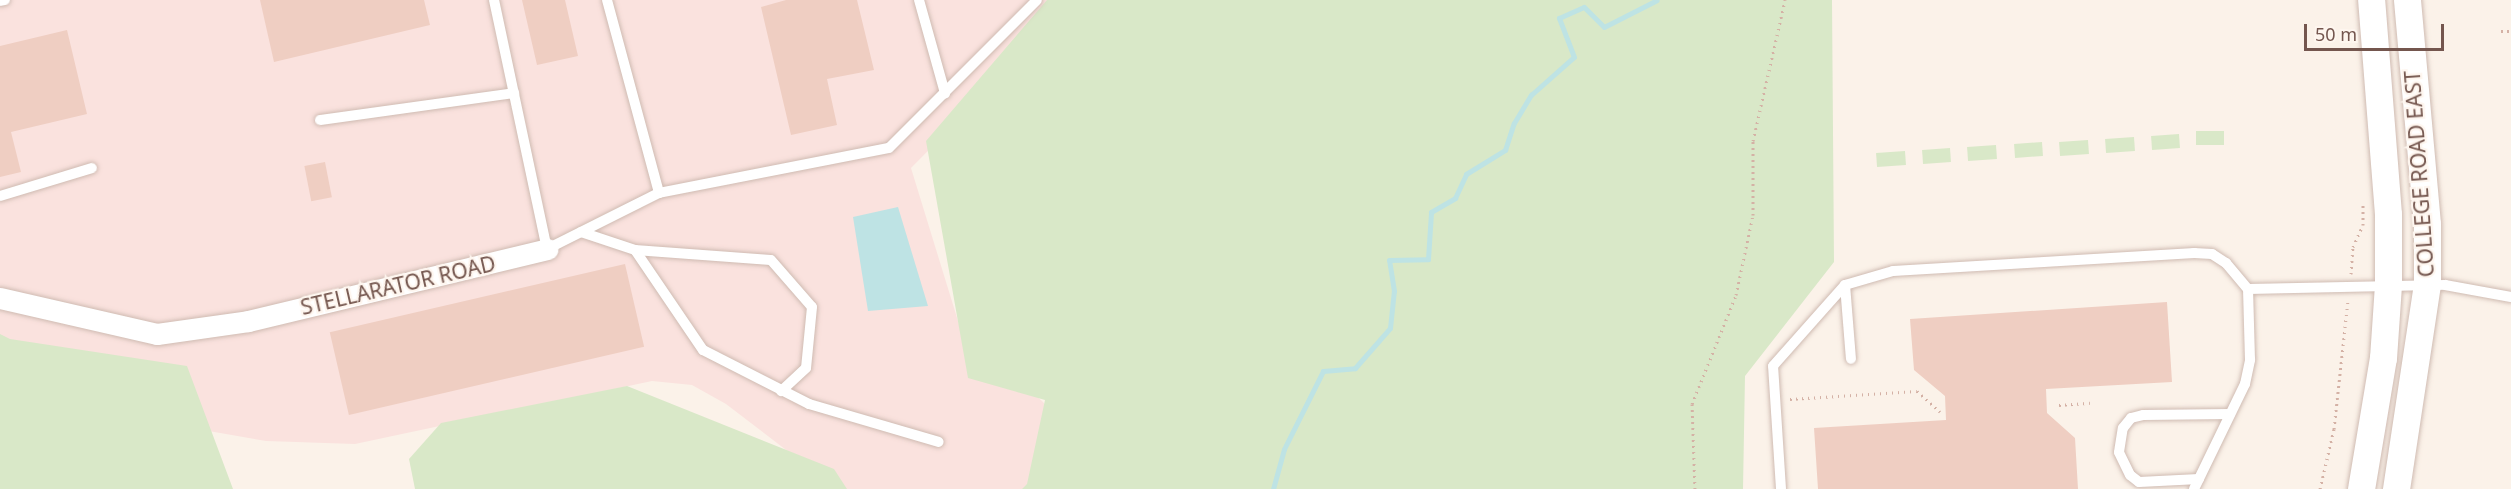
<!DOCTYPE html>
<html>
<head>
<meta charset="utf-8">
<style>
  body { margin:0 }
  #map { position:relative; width:2511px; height:489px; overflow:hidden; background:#fbf2e9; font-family:"Noto Sans",sans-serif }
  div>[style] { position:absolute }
  .commercial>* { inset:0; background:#fae2de }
  .green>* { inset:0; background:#d9e8c8; transform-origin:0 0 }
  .water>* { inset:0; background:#bee3e4 }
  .stream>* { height:5px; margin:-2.5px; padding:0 2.5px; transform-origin:2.5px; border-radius:2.5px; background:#bee3e4 }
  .building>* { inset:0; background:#efcec2; transform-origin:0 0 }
  .path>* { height:3px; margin-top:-1.5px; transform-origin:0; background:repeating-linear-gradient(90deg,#d4b1a5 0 1.5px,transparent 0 6px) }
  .roads { filter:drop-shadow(0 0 2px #cfbbb2) drop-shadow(0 0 2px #cfbbb2) }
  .service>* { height:10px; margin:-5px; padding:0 5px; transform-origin:5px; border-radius:5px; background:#fff }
  .minor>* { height:21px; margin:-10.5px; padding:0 10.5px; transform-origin:10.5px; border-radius:10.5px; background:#fff }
  .tertiary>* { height:27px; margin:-13.5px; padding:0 13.5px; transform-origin:13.5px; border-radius:13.5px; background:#fff }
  span { translate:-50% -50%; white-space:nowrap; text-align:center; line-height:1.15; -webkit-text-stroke:4.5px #fef6ef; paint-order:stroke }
  .street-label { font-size:21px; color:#74564e }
  .scale { position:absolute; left:2304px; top:24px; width:140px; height:27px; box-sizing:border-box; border:3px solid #74564e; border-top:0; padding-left:8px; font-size:18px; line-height:21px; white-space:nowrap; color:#74564e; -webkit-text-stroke:4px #fef6ef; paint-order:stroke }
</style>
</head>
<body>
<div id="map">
  <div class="commercial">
    <div style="clip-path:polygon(0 0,1077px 0,911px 168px,966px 347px,1008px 369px,1044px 403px,1058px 438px,1058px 489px,837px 489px,726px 404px,692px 385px,652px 381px,355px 444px,266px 441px,203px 430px,0 372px)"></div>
  </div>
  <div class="green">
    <div style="clip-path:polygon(1047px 0,1832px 0,1834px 262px,1745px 376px,1743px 489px,1022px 489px,1027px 484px,1045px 400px,968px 378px,926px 141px)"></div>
    <div style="left:2224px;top:131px;width:14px;height:28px;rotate:90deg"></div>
    <div style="left:2179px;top:134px;width:14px;height:28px;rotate:86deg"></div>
    <div style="left:2134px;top:137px;width:14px;height:29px;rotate:86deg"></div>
    <div style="left:2088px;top:140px;width:14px;height:29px;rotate:86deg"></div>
    <div style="left:2042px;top:142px;width:14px;height:28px;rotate:86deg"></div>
    <div style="left:1996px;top:145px;width:14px;height:29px;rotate:86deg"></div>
    <div style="left:1950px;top:148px;width:14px;height:28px;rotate:86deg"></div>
    <div style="left:1905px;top:151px;width:14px;height:29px;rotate:86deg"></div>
    <div style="clip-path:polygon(0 334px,10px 339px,187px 366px,233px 489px,0 489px)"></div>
    <div style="clip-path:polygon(627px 386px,834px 469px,847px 489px,415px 489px,409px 459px,441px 423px)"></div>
  </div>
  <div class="water">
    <div style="clip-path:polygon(898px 207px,928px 306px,868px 311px,853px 217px)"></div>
  </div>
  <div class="stream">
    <div style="left:1273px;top:489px;width:41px;rotate:-74.6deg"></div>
    <div style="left:1284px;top:449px;width:87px;rotate:-63.4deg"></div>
    <div style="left:1323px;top:371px;width:32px;rotate:-5deg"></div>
    <div style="left:1355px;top:368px;width:53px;rotate:-48.8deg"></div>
    <div style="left:1390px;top:328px;width:37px;rotate:-84deg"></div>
    <div style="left:1394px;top:291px;width:31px;rotate:-99deg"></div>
    <div style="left:1389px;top:260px;width:39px;rotate:-1deg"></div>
    <div style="left:1428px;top:259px;width:47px;rotate:-86.3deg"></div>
    <div style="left:1431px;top:212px;width:28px;rotate:-30deg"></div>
    <div style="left:1455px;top:198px;width:26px;rotate:-65deg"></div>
    <div style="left:1466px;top:174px;width:46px;rotate:-31.6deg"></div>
    <div style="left:1505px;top:150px;width:28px;rotate:-72deg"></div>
    <div style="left:1514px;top:123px;width:33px;rotate:-59deg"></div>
    <div style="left:1531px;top:95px;width:57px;rotate:-41.5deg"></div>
    <div style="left:1574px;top:57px;width:42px;rotate:-111deg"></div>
    <div style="left:1559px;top:18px;width:27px;rotate:-24deg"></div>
    <div style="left:1584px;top:7px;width:28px;rotate:45deg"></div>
    <div style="left:1604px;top:27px;width:59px;rotate:-27deg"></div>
  </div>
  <div class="building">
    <div style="clip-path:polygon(260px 0,424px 0,430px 25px,274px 62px)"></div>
    <div style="clip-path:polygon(522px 0,565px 0,578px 56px,537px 65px)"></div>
    <div style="clip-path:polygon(786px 0,857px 0,874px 70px,827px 79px,837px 125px,791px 135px,761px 7px)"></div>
    <div style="clip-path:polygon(67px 30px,87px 114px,11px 132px,21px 172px,0 177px,0 46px)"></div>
    <div style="left:325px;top:162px;width:36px;height:21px;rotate:79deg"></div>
    <div style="left:625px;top:264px;width:85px;height:303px;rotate:77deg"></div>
    <div style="clip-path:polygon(2167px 302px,2172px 382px,2046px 389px,2047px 413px,2075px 438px,2078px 489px,1818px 489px,1814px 428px,1946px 420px,1945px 396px,1914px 370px,1910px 319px)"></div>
  </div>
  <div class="path">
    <div style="left:2501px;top:31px;width:10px"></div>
    <div style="left:2351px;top:274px;width:27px;rotate:-86deg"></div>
    <div style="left:2353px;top:247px;width:24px;rotate:-66deg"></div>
    <div style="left:2363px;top:225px;width:23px;rotate:-90deg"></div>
    <div style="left:1790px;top:399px;width:127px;rotate:-3.6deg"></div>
    <div style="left:1917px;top:391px;width:31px;rotate:42deg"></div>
    <div style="left:2059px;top:405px;width:31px;rotate:-4deg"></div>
    <div style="left:1695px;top:489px;width:85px;rotate:-92deg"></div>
    <div style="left:1692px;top:404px;width:118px;rotate:-68deg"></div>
    <div style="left:1736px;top:295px;width:82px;rotate:-78deg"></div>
    <div style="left:1753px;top:215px;width:74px;rotate:-90deg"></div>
    <div style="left:1753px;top:141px;width:145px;rotate:-77.2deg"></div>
    <div style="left:2320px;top:489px;width:62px;rotate:-76.9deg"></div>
    <div style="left:2334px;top:429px;width:129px;rotate:-83.8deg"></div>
  </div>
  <div class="roads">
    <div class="service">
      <div style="left:494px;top:0;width:255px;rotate:78deg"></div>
      <div style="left:547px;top:249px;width:125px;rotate:-26.6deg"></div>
      <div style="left:659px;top:193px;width:234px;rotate:-11.1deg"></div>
      <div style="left:889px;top:148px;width:209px;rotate:-45deg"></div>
      <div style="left:607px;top:0;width:200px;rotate:74.9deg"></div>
      <div style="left:919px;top:0;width:97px;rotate:74.4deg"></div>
      <div style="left:0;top:1px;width:5px;rotate:-11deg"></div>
      <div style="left:320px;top:120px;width:196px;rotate:-7.9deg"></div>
      <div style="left:0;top:196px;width:96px;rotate:-16.9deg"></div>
      <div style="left:581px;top:232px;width:57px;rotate:18.4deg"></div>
      <div style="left:635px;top:250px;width:121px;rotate:55.8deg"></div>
      <div style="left:703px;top:350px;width:119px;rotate:27deg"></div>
      <div style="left:809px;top:404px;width:135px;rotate:16.3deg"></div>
      <div style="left:635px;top:250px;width:136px;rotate:4.2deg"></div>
      <div style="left:771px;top:260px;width:62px;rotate:48.9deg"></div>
      <div style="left:812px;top:307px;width:61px;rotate:95.6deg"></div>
      <div style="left:806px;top:368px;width:34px;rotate:137deg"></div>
      <div style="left:1845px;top:285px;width:74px;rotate:85.4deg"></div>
      <div style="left:2199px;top:479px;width:60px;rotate:177.1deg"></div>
      <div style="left:2139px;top:482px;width:11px;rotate:-142deg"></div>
      <div style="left:2130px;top:475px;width:25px;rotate:-116deg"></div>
      <div style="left:2119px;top:452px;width:24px;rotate:-81deg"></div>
      <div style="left:2123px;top:428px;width:13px;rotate:-51deg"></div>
      <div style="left:2131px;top:418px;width:12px;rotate:-14deg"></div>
      <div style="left:2143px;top:415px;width:87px;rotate:-0.7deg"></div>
      <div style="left:1781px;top:489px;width:123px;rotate:-93.7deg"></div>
      <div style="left:1773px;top:366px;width:108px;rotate:-48.4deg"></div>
      <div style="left:1845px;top:285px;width:50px;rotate:-16.3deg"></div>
      <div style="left:1893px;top:271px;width:302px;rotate:-3.4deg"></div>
      <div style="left:2194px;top:253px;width:18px;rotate:3deg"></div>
      <div style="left:2212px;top:254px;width:17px;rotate:33deg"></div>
      <div style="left:2226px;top:263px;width:34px;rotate:50deg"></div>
      <div style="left:2194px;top:489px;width:117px;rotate:-64.1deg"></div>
      <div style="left:2245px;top:384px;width:25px;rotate:-78deg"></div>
      <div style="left:2250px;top:360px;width:71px;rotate:-91.6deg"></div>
      <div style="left:2248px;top:289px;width:197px;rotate:-1.2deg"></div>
      <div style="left:2445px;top:285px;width:67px;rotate:10.3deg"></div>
    </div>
    <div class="minor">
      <div style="left:0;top:298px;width:161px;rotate:12.9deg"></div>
      <div style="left:157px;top:334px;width:92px;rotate:-8.1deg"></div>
      <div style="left:248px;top:321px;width:308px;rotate:-13.5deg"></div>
    </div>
    <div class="tertiary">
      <div style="left:2361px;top:489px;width:133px;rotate:-80.5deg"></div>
      <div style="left:2383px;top:358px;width:73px;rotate:-86.1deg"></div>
      <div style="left:2388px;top:285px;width:71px;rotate:-90deg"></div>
      <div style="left:2388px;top:214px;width:215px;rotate:-94.5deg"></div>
      <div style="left:2396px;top:489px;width:206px;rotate:-81.4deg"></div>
      <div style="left:2427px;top:285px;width:61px;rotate:-90deg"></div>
      <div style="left:2427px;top:224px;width:225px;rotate:-95.1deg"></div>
    </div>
  </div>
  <div class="street-label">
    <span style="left:2419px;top:174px;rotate:-94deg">COLLEGE ROAD EAST</span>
    <span style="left:398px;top:285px;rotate:-13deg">STELLARATOR ROAD</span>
  </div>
  <div class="scale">50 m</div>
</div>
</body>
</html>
